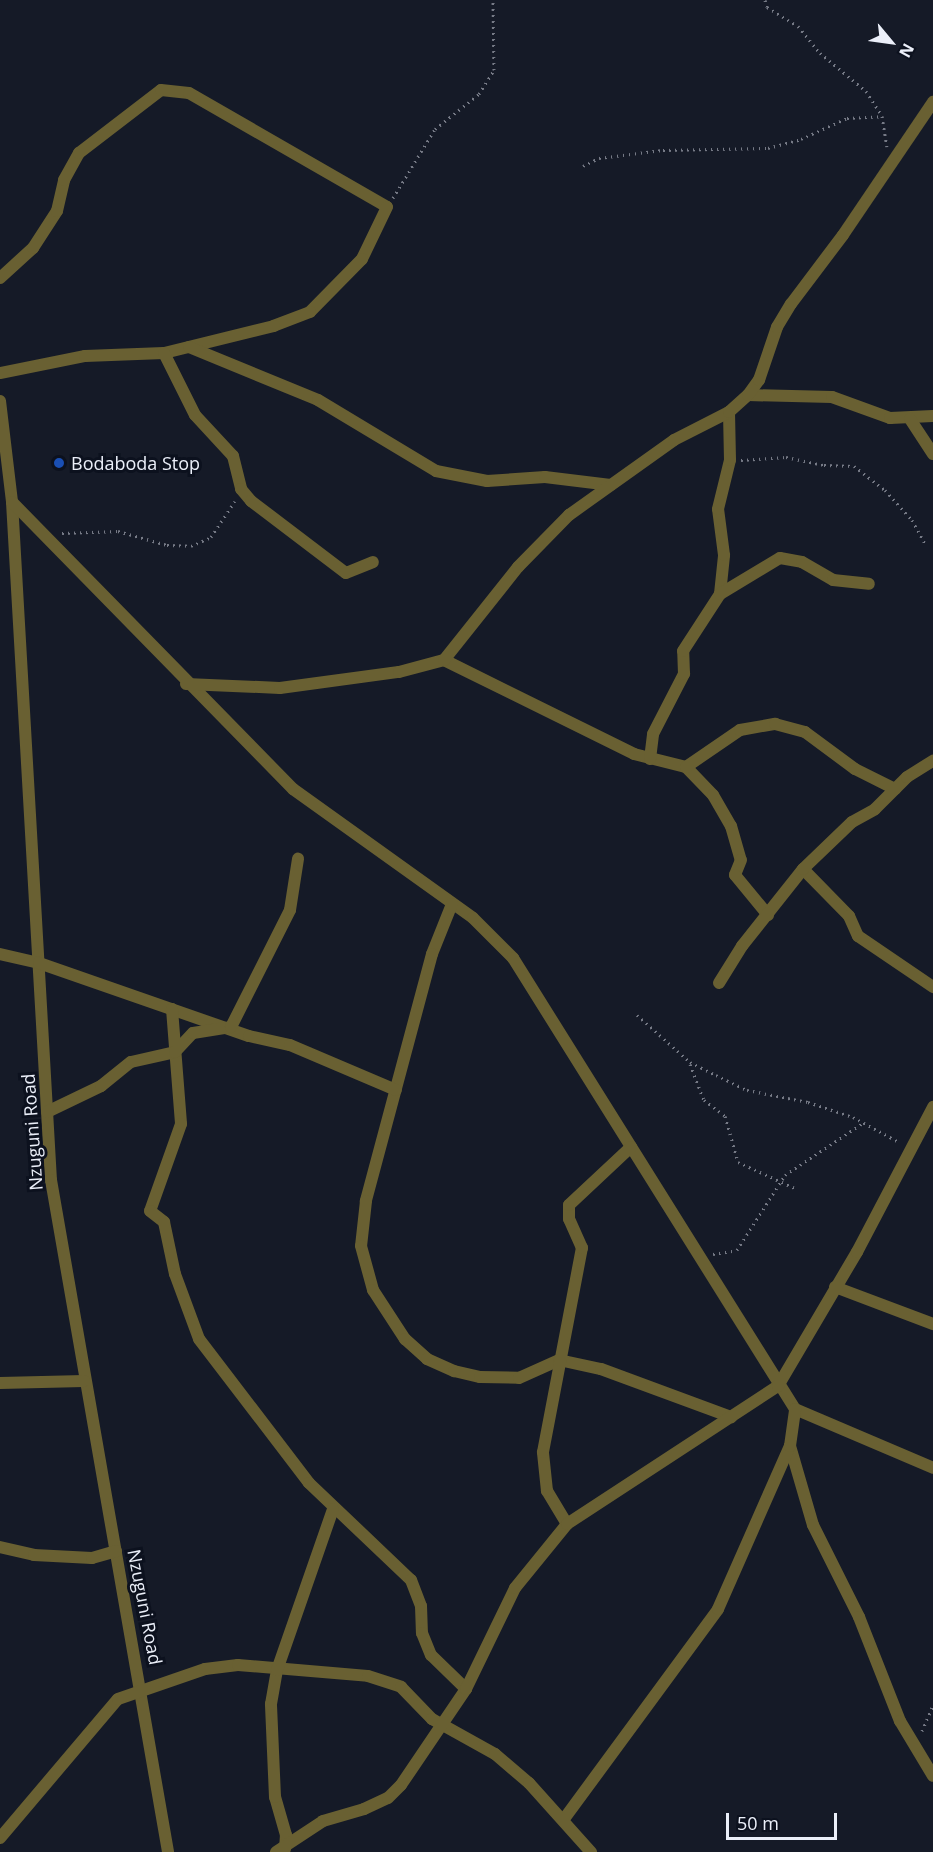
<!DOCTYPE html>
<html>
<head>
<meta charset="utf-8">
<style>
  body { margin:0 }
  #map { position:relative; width:933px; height:1852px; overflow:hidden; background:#151a27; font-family:"Open Sans",sans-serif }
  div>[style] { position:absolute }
  .path>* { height:3px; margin-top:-1.5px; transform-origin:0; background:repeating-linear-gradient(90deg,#767a86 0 1.5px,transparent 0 6px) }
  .minor>* { height:12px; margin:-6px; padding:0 6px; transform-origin:6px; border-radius:6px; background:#696032 }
  .dots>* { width:16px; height:16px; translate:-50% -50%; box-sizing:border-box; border:3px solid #0c111e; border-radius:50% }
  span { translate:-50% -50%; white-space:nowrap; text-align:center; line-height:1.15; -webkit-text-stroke:6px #0c111e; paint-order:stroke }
  .poi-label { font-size:18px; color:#ebeff9 }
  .left { translate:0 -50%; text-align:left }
  .street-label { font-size:18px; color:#ebeff9 }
  .north { position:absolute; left:861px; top:12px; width:60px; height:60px; -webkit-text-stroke:4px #0c111e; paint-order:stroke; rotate:119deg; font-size:16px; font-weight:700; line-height:24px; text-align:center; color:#ebeff9 }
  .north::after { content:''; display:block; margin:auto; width:21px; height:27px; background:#ebeff9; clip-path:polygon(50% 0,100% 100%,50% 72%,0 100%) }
  .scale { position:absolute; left:726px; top:1813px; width:111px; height:27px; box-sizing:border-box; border:3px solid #ebeff9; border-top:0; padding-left:8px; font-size:18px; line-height:21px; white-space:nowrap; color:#ebeff9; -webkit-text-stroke:4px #0c111e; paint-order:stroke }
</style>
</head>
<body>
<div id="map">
  <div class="path">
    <div style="left:765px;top:0;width:7px;rotate:74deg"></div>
    <div style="left:767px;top:7px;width:36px;rotate:32deg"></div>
    <div style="left:798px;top:26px;width:35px;rotate:51deg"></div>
    <div style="left:820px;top:53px;width:60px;rotate:39.6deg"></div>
    <div style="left:866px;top:91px;width:30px;rotate:57deg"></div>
    <div style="left:882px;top:116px;width:31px;rotate:81deg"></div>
    <div style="left:583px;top:166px;width:18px;rotate:-27deg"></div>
    <div style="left:599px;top:158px;width:64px;rotate:-7.1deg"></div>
    <div style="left:663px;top:150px;width:105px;rotate:-1.1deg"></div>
    <div style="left:768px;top:148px;width:34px;rotate:-15deg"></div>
    <div style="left:801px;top:139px;width:51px;rotate:-24.5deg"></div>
    <div style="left:847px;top:118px;width:35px;rotate:-3deg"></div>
    <div style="left:393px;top:198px;width:81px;rotate:-58.7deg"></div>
    <div style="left:435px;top:129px;width:56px;rotate:-38.5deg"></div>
    <div style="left:479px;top:94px;width:28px;rotate:-58deg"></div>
    <div style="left:494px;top:70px;width:70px;rotate:-90.8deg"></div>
    <div style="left:741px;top:460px;width:45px;rotate:-3.8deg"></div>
    <div style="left:786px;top:457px;width:39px;rotate:12deg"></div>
    <div style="left:824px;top:465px;width:30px;rotate:2deg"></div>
    <div style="left:854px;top:466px;width:39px;rotate:38deg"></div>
    <div style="left:885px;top:490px;width:40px;rotate:48deg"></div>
    <div style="left:912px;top:520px;width:29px;rotate:61deg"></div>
    <div style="left:62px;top:533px;width:56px;rotate:-2deg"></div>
    <div style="left:118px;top:531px;width:51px;rotate:15.9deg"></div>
    <div style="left:167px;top:545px;width:24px;rotate:2deg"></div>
    <div style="left:191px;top:546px;width:22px;rotate:-24deg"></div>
    <div style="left:211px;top:537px;width:43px;rotate:-56.3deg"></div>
    <div style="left:637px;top:1015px;width:71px;rotate:41.6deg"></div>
    <div style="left:690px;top:1062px;width:29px;rotate:27deg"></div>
    <div style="left:716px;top:1075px;width:34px;rotate:26deg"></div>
    <div style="left:747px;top:1090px;width:62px;rotate:11.1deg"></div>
    <div style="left:808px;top:1102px;width:47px;rotate:18.4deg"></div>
    <div style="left:853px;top:1117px;width:52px;rotate:28.5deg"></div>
    <div style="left:690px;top:1064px;width:39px;rotate:69deg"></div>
    <div style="left:704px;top:1100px;width:26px;rotate:37deg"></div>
    <div style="left:725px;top:1116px;width:48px;rotate:74.2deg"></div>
    <div style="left:738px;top:1162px;width:65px;rotate:24.6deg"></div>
    <div style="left:713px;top:1254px;width:24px;rotate:-9deg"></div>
    <div style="left:737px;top:1250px;width:89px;rotate:-57.4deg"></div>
    <div style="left:785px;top:1175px;width:94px;rotate:-33.7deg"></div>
    <div style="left:922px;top:1731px;width:28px;rotate:-67deg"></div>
  </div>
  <div class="minor">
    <div style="left:0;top:278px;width:45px;rotate:-42.3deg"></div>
    <div style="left:33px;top:248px;width:44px;rotate:-57deg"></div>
    <div style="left:57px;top:211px;width:32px;rotate:-77deg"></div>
    <div style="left:64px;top:180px;width:31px;rotate:-61deg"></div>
    <div style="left:79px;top:153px;width:103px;rotate:-37.5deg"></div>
    <div style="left:161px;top:90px;width:28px;rotate:6deg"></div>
    <div style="left:189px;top:93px;width:228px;rotate:29.9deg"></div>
    <div style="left:387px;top:207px;width:58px;rotate:115.7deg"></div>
    <div style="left:362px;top:259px;width:74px;rotate:134.5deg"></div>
    <div style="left:310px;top:312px;width:39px;rotate:159deg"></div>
    <div style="left:274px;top:326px;width:113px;rotate:166.2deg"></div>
    <div style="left:189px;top:347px;width:139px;rotate:22.3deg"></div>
    <div style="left:318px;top:400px;width:138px;rotate:31deg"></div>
    <div style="left:436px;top:471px;width:52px;rotate:11.1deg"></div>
    <div style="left:487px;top:481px;width:58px;rotate:-3.9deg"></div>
    <div style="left:545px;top:477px;width:66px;rotate:6.9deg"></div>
    <div style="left:0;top:373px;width:87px;rotate:-11.3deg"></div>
    <div style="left:85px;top:356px;width:79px;rotate:-2.2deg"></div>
    <div style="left:164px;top:353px;width:69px;rotate:63.4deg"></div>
    <div style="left:195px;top:415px;width:56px;rotate:47.2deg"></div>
    <div style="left:233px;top:456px;width:34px;rotate:76deg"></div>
    <div style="left:241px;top:489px;width:16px;rotate:50deg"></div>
    <div style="left:251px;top:501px;width:119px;rotate:37.2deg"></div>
    <div style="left:346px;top:573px;width:29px;rotate:-22deg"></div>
    <div style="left:748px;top:395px;width:84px;rotate:1.4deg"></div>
    <div style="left:832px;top:397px;width:62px;rotate:19.9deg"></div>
    <div style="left:890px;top:418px;width:43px;rotate:-2.7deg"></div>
    <div style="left:0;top:401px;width:102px;rotate:83.2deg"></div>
    <div style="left:12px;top:502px;width:679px;rotate:86.71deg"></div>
    <div style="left:51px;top:1180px;width:682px;rotate:80.12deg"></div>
    <div style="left:910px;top:419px;width:42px;rotate:56.7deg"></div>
    <div style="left:12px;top:502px;width:402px;rotate:45.6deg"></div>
    <div style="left:293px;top:789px;width:221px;rotate:35.6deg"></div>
    <div style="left:473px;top:918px;width:57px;rotate:45deg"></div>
    <div style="left:513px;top:958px;width:532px;rotate:57.98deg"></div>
    <div style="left:795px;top:1409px;width:150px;rotate:23.1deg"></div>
    <div style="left:720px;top:594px;width:39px;rotate:-84deg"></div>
    <div style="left:724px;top:555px;width:46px;rotate:-97.4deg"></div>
    <div style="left:718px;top:509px;width:50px;rotate:-76.2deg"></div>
    <div style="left:730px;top:460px;width:48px;rotate:-91.2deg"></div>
    <div style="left:444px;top:660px;width:212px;rotate:26.3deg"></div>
    <div style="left:634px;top:754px;width:54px;rotate:14deg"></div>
    <div style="left:686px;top:767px;width:39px;rotate:46deg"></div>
    <div style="left:713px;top:795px;width:36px;rotate:60deg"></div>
    <div style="left:731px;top:826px;width:35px;rotate:74deg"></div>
    <div style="left:741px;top:860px;width:16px;rotate:112deg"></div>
    <div style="left:735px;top:875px;width:52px;rotate:50.5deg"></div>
    <div style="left:186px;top:684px;width:94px;rotate:2.4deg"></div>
    <div style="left:280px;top:688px;width:120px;rotate:-7.7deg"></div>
    <div style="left:399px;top:672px;width:47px;rotate:-14.9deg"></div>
    <div style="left:444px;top:660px;width:119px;rotate:-51.5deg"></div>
    <div style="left:518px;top:567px;width:73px;rotate:-45.6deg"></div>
    <div style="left:569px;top:515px;width:129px;rotate:-35.5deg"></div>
    <div style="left:674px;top:440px;width:62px;rotate:-27deg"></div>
    <div style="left:729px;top:412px;width:25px;rotate:-42deg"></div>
    <div style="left:748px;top:395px;width:19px;rotate:-54deg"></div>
    <div style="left:759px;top:380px;width:56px;rotate:-71.2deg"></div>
    <div style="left:777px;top:327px;width:27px;rotate:-59deg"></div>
    <div style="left:791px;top:304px;width:86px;rotate:-53deg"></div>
    <div style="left:843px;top:235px;width:161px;rotate:-55.9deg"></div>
    <div style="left:650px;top:759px;width:25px;rotate:-83deg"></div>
    <div style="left:653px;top:734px;width:68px;rotate:-62.7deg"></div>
    <div style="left:684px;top:674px;width:23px;rotate:-92deg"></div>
    <div style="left:683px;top:651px;width:68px;rotate:-57deg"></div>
    <div style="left:720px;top:594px;width:70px;rotate:-31deg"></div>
    <div style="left:780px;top:558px;width:22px;rotate:10deg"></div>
    <div style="left:802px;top:562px;width:36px;rotate:30deg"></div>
    <div style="left:833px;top:580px;width:36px;rotate:6deg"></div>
    <div style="left:686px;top:767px;width:65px;rotate:-34.4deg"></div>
    <div style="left:740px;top:730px;width:36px;rotate:-10deg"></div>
    <div style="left:775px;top:724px;width:31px;rotate:15deg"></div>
    <div style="left:805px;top:732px;width:62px;rotate:36.5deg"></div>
    <div style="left:855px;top:769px;width:45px;rotate:26.6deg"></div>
    <div style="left:803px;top:869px;width:66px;rotate:45.6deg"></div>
    <div style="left:849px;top:916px;width:22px;rotate:66deg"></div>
    <div style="left:858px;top:936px;width:91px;rotate:34.2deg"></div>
    <div style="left:452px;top:904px;width:54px;rotate:111.8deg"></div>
    <div style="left:432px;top:954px;width:256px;rotate:105deg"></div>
    <div style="left:366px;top:1201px;width:45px;rotate:96.3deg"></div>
    <div style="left:361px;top:1246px;width:46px;rotate:74.7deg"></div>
    <div style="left:373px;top:1290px;width:59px;rotate:56.9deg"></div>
    <div style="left:405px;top:1339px;width:30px;rotate:42deg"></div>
    <div style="left:427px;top:1359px;width:30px;rotate:24deg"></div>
    <div style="left:454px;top:1371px;width:27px;rotate:13deg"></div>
    <div style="left:480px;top:1377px;width:39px;rotate:1deg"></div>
    <div style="left:519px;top:1378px;width:44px;rotate:-24.2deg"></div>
    <div style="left:559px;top:1360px;width:43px;rotate:12.1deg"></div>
    <div style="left:601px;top:1369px;width:139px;rotate:20.3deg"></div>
    <div style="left:0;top:954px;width:40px;rotate:13deg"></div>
    <div style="left:39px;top:963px;width:222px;rotate:19.2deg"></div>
    <div style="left:249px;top:1036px;width:42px;rotate:12.4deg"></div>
    <div style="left:290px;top:1045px;width:115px;rotate:23deg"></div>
    <div style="left:719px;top:983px;width:44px;rotate:-58.1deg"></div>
    <div style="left:742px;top:946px;width:98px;rotate:-51.6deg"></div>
    <div style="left:803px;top:869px;width:68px;rotate:-43.8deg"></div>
    <div style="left:852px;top:822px;width:26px;rotate:-29deg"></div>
    <div style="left:875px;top:809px;width:45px;rotate:-45deg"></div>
    <div style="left:907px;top:777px;width:31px;rotate:-32deg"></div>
    <div style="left:172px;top:1009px;width:115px;rotate:85.5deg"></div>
    <div style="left:181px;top:1124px;width:92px;rotate:109.6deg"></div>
    <div style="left:150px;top:1211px;width:18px;rotate:38deg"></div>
    <div style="left:164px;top:1222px;width:53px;rotate:78.1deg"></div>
    <div style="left:175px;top:1274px;width:69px;rotate:69.7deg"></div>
    <div style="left:199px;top:1339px;width:181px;rotate:52.6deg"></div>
    <div style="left:309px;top:1483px;width:141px;rotate:43.6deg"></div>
    <div style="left:411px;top:1580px;width:28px;rotate:69deg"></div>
    <div style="left:421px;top:1606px;width:27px;rotate:88deg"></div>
    <div style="left:422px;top:1633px;width:24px;rotate:68deg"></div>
    <div style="left:431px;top:1655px;width:49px;rotate:44.2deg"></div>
    <div style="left:47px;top:1112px;width:60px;rotate:-25.7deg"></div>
    <div style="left:101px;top:1086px;width:38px;rotate:-39deg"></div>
    <div style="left:131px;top:1062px;width:45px;rotate:-12.8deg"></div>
    <div style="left:175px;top:1052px;width:26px;rotate:-47deg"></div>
    <div style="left:193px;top:1033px;width:38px;rotate:-9deg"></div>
    <div style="left:231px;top:1027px;width:131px;rotate:-63.2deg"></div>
    <div style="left:290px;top:910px;width:52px;rotate:-81.1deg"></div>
    <div style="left:835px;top:1287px;width:105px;rotate:20.7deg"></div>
    <div style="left:0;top:1383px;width:84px;rotate:-1.4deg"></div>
    <div style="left:790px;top:1446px;width:82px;rotate:73.8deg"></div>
    <div style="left:813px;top:1525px;width:103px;rotate:63.4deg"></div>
    <div style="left:859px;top:1617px;width:112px;rotate:68.5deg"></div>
    <div style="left:900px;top:1721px;width:64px;rotate:59deg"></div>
    <div style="left:567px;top:1524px;width:39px;rotate:-121deg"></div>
    <div style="left:547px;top:1491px;width:39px;rotate:-96deg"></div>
    <div style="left:543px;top:1452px;width:208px;rotate:-79.2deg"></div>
    <div style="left:582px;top:1248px;width:32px;rotate:-114deg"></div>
    <div style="left:569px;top:1219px;width:14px;rotate:-90deg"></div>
    <div style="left:569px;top:1205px;width:85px;rotate:-43.1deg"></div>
    <div style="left:0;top:1547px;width:35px;rotate:13deg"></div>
    <div style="left:34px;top:1555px;width:58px;rotate:3deg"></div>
    <div style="left:92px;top:1558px;width:25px;rotate:-16deg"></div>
    <div style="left:564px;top:1819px;width:260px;rotate:-53.7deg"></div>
    <div style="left:718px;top:1609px;width:178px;rotate:-66.2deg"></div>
    <div style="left:790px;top:1446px;width:37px;rotate:-82deg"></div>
    <div style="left:0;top:1838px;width:182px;rotate:-49.7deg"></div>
    <div style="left:118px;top:1699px;width:92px;rotate:-19deg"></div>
    <div style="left:205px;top:1669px;width:33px;rotate:-7deg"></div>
    <div style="left:238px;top:1665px;width:130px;rotate:4.8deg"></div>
    <div style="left:368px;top:1676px;width:35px;rotate:18deg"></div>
    <div style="left:401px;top:1687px;width:45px;rotate:45.9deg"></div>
    <div style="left:432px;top:1719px;width:72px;rotate:29.1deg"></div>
    <div style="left:495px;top:1754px;width:45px;rotate:40.5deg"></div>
    <div style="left:529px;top:1783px;width:93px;rotate:48.1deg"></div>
    <div style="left:285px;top:1849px;width:14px;rotate:-86deg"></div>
    <div style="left:286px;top:1835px;width:40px;rotate:-106deg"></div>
    <div style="left:275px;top:1797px;width:93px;rotate:-92.5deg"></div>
    <div style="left:271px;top:1704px;width:35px;rotate:-80deg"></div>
    <div style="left:277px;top:1670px;width:170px;rotate:-70.8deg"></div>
    <div style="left:276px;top:1852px;width:56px;rotate:-33.4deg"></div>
    <div style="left:323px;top:1821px;width:43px;rotate:-16.3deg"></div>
    <div style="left:364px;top:1809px;width:26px;rotate:-25deg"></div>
    <div style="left:388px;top:1798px;width:18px;rotate:-45deg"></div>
    <div style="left:401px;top:1785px;width:116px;rotate:-55.9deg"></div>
    <div style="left:466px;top:1689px;width:112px;rotate:-64.1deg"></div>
    <div style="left:515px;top:1588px;width:82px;rotate:-50.9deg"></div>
    <div style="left:567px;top:1524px;width:252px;rotate:-33.2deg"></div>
    <div style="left:778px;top:1386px;width:156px;rotate:-59.5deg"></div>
    <div style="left:857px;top:1252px;width:164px;rotate:-62.3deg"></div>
  </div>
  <div class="dots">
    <div style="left:59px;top:463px;background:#1a4fb4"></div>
  </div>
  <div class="poi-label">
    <span class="left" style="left:71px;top:463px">Bodaboda Stop</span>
  </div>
  <div class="street-label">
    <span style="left:32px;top:1132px;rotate:-94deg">Nzuguni Road</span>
    <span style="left:145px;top:1607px;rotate:79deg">Nzuguni Road</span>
  </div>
  <div class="north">N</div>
  <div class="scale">50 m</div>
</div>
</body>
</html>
